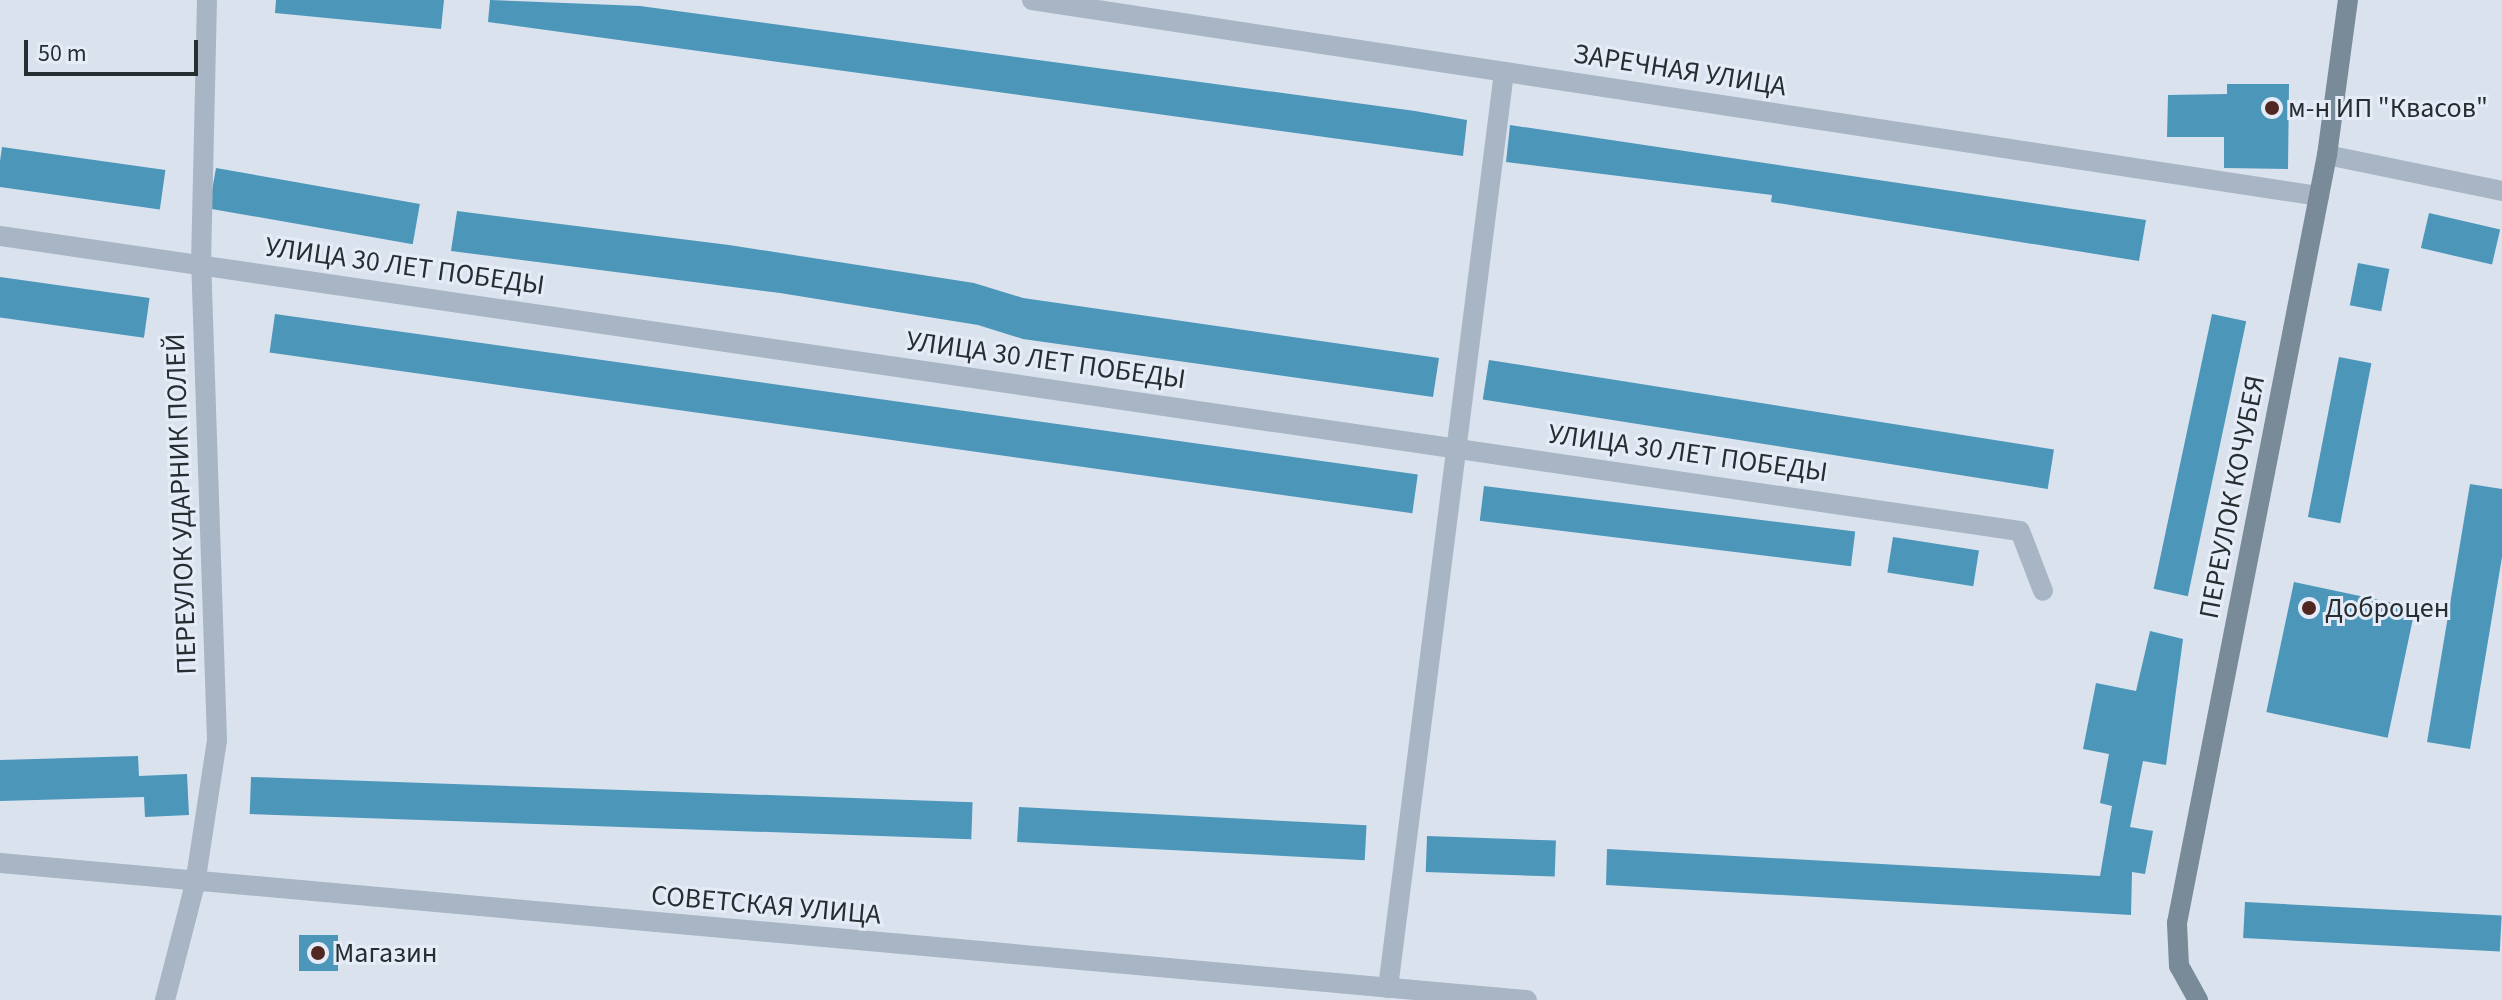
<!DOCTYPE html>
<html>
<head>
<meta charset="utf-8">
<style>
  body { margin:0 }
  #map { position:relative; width:2502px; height:1000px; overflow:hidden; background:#dae2ee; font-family:"Source Sans 3",sans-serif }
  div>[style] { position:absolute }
  .building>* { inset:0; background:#4c96ba; transform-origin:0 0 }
  .minor>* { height:20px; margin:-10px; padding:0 10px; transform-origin:10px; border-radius:10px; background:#a7b5c5 }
  .secondary>* { height:20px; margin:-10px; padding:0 10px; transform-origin:10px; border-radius:10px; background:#798a98 }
  .dots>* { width:22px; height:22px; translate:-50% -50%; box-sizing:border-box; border:4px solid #e5ecf7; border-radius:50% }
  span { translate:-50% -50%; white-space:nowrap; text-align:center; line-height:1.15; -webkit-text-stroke:6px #e5ecf7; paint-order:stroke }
  .street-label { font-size:28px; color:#272e32 }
  .poi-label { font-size:28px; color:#272e32 }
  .left { translate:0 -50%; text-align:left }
  .scale { position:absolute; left:24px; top:40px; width:174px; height:36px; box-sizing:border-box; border:4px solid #272e32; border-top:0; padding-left:10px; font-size:24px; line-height:28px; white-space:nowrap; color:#272e32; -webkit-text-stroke:6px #e5ecf7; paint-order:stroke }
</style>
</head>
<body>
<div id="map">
  <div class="building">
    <div style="clip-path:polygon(276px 0,444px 0,441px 29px,275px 13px)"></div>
    <div style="clip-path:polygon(490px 0,640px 6px,1415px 111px,1467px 120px,1463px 156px,488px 22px)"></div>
    <div style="clip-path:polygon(2227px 84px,2289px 84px,2288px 169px,2224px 168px,2224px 137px,2167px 137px,2168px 95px,2227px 94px)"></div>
    <div style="clip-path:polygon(1510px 125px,2146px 220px,2139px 261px,1771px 202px,1772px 195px,1506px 162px)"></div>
    <div style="left:2px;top:147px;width:165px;height:40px;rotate:8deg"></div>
    <div style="left:216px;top:168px;width:207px;height:41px;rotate:10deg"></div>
    <div style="clip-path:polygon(457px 211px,729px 245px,974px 283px,1023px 298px,1439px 358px,1433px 397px,1023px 339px,978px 325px,780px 293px,451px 251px)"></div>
    <div style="left:2429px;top:213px;width:73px;height:36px;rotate:13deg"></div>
    <div style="left:2358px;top:263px;width:32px;height:43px;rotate:11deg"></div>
    <div style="left:0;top:277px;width:151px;height:40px;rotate:8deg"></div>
    <div style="left:275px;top:314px;width:1154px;height:39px;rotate:8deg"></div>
    <div style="left:2212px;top:314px;width:35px;height:281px;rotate:12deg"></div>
    <div style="left:2339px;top:357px;width:33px;height:163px;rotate:11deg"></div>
    <div style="left:1489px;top:360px;width:572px;height:40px;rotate:9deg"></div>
    <div style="clip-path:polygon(2470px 484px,2502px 489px,2502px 557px,2470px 749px,2427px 742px)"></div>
    <div style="left:1484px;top:486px;width:374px;height:35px;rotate:7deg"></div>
    <div style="left:1893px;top:537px;width:87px;height:36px;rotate:9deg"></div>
    <div style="left:2294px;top:582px;width:124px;height:133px;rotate:12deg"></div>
    <div style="clip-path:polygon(2150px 631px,2183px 639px,2166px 765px,2143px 761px,2130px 827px,2153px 831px,2145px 874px,2132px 872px,2131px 915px,1606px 885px,1607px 849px,2100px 876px,2112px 806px,2100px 803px,2109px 754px,2083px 749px,2096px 683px,2136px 691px)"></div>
    <div style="clip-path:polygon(138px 756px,139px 776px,187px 774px,189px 815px,145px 817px,144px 797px,0 801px,0 760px)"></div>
    <div style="left:251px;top:777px;width:722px;height:37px;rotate:2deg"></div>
    <div style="left:1019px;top:807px;width:348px;height:35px;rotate:3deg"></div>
    <div style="left:1427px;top:836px;width:129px;height:36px;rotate:2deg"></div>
    <div style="left:2245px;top:902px;width:257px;height:36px;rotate:3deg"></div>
    <div style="left:299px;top:935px;width:39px;height:36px"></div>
  </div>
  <div class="minor">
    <div style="left:1032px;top:0;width:1302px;rotate:8.66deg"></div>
    <div style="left:2327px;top:155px;width:179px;rotate:11.6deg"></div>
    <div style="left:0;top:236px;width:2041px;rotate:8.31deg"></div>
    <div style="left:2020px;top:531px;width:64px;rotate:69deg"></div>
    <div style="left:0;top:863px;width:1533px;rotate:5.13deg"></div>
    <div style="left:1388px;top:988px;width:923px;rotate:-82.78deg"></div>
    <div style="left:165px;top:1000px;width:120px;rotate:-75.5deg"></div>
    <div style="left:195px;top:884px;width:146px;rotate:-81.3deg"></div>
    <div style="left:217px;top:740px;width:476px;rotate:-91.9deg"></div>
    <div style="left:201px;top:264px;width:264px;rotate:-88.7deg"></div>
  </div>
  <div class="secondary">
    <div style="left:2198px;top:1000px;width:39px;rotate:-119deg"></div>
    <div style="left:2179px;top:966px;width:43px;rotate:-92.7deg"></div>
    <div style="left:2177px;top:923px;width:783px;rotate:-78.95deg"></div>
    <div style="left:2327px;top:155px;width:156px;rotate:-82.3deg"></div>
  </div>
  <div class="dots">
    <div style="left:2272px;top:108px;background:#502821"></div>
    <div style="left:2309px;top:608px;background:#502821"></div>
    <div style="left:318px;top:953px;background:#502821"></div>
  </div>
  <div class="street-label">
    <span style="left:1680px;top:70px;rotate:9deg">ЗАРЕЧНАЯ УЛИЦА</span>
    <span style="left:405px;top:266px;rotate:8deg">УЛИЦА 30 ЛЕТ ПОБЕДЫ</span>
    <span style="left:1046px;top:360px;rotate:8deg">УЛИЦА 30 ЛЕТ ПОБЕДЫ</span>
    <span style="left:1688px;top:453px;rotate:8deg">УЛИЦА 30 ЛЕТ ПОБЕДЫ</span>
    <span style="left:2232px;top:497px;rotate:-79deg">ПЕРЕУЛОК КОЧУБЕЯ</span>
    <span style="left:181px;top:504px;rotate:-92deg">ПЕРЕУЛОК УДАРНИК ПОЛЕЙ</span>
    <span style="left:766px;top:905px;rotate:5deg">СОВЕТСКАЯ УЛИЦА</span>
  </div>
  <div class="poi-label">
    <span class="left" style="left:2288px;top:108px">м-н ИП "Квасов"</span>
    <span class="left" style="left:2325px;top:608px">Доброцен</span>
    <span class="left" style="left:334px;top:953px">Магазин</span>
  </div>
  <div class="scale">50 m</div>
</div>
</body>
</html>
